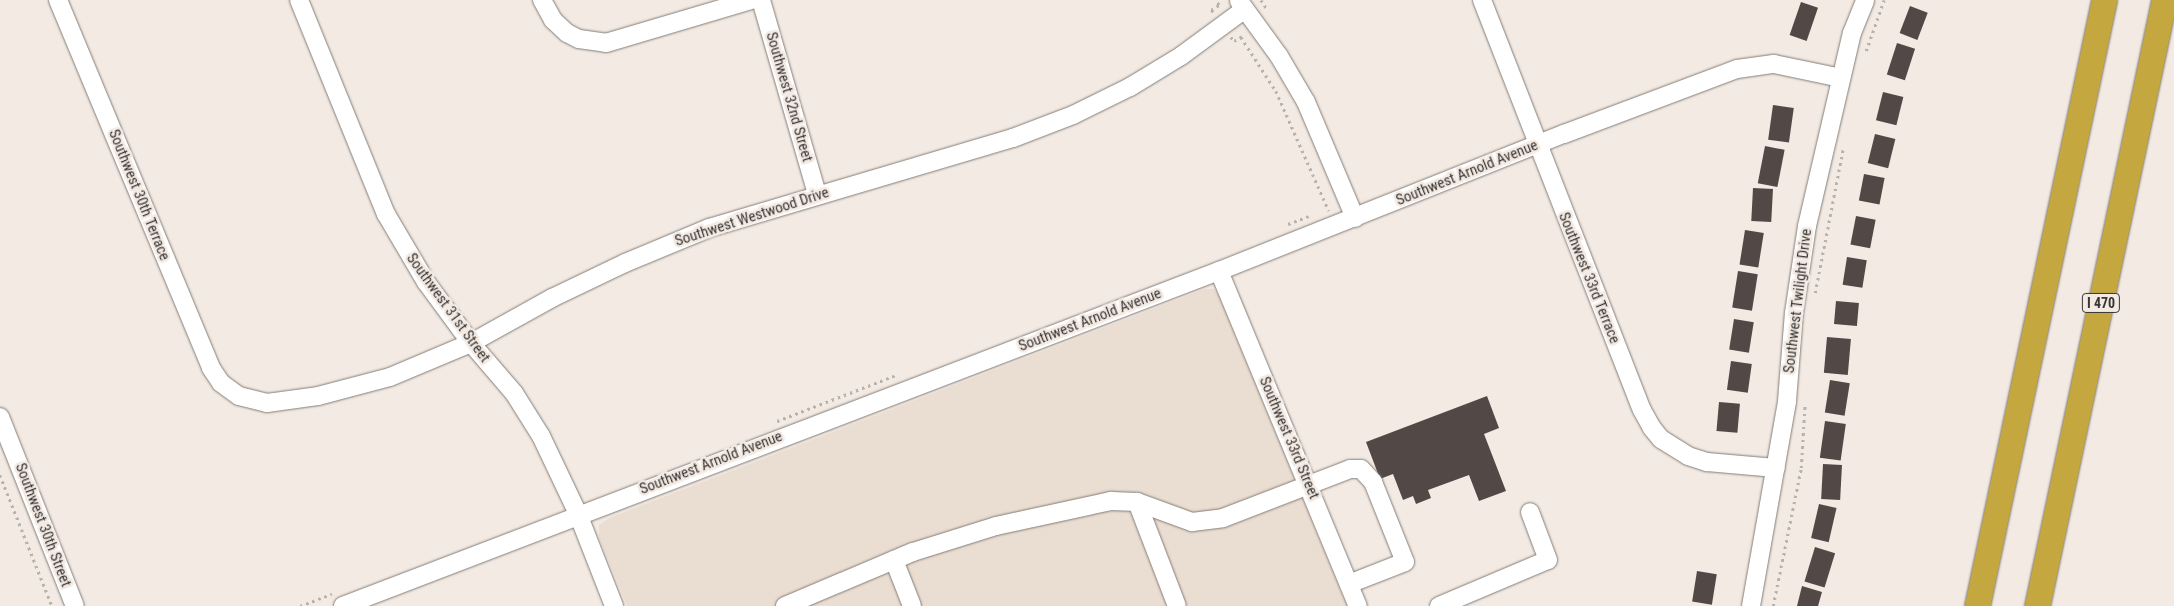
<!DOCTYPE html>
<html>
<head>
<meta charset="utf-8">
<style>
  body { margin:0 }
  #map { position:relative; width:2174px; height:606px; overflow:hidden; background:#f2eae3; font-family:"Roboto Condensed",sans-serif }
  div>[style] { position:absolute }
  .built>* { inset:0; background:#eaddd1 }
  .building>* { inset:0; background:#524947; transform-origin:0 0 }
  .path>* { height:2.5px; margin-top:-1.25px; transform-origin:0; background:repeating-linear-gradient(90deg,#b8b2ad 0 2.5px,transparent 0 6.5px) }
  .roads { filter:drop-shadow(0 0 1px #837c76) drop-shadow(0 0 1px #837c76) }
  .minor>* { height:18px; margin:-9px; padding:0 9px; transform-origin:9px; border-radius:9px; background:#fff }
  .highway>* { height:25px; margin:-12.5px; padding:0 12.5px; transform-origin:12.5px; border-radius:12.5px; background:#c4a83f }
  span { translate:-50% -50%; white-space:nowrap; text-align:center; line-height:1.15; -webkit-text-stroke:5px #f2eae3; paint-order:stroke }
  .shield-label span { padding:1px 4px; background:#f2eae3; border:1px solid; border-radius:4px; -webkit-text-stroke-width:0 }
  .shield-label { font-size:14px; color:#393634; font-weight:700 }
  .street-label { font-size:15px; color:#393634 }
</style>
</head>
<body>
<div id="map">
  <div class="built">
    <div style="clip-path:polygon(1205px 289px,1214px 289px,1219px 296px,1347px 606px,627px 606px,599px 537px,599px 525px,609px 518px)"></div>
  </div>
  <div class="building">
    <div style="left:1801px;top:2px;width:18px;height:35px;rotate:19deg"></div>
    <div style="left:1910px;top:6px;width:19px;height:29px;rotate:21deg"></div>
    <div style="left:1897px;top:43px;width:19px;height:33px;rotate:18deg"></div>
    <div style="left:1883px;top:92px;width:21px;height:29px;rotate:14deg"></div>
    <div style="left:1773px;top:105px;width:21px;height:35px;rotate:8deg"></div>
    <div style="left:1875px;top:134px;width:21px;height:30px;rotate:14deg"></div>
    <div style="left:1765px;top:146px;width:20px;height:38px;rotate:11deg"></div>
    <div style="left:1864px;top:174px;width:21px;height:27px;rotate:11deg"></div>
    <div style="left:1753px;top:188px;width:20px;height:33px;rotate:3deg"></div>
    <div style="left:1856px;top:216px;width:20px;height:29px;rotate:11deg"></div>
    <div style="left:1745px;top:230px;width:19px;height:35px;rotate:9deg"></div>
    <div style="left:1847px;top:257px;width:20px;height:28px;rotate:9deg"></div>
    <div style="left:1738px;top:271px;width:20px;height:37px;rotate:9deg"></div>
    <div style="left:1836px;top:301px;width:23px;height:23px;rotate:5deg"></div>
    <div style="left:1734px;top:319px;width:20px;height:31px;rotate:9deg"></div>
    <div style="left:1827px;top:337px;width:24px;height:36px;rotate:5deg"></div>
    <div style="left:1731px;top:361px;width:21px;height:29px;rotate:8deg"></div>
    <div style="left:1830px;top:380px;width:20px;height:33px;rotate:9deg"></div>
    <div style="clip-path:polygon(1487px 396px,1499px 428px,1484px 434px,1506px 491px,1479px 501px,1469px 475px,1428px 490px,1431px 498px,1416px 504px,1413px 496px,1403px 500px,1393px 474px,1380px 479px,1366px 442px)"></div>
    <div style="left:1719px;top:402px;width:21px;height:29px;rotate:5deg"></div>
    <div style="left:1825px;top:421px;width:21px;height:37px;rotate:8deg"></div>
    <div style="left:1823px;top:464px;width:19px;height:35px;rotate:3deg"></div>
    <div style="left:1819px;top:504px;width:18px;height:35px;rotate:13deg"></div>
    <div style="left:1815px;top:547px;width:21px;height:36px;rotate:17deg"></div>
    <div style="left:1697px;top:571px;width:20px;height:31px;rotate:9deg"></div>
    <div style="clip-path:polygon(1802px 586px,1822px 592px,1818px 606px,1797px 606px)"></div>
  </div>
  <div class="path">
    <div style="left:1261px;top:0;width:11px;rotate:56deg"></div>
    <div style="left:1213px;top:12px;width:3px;rotate:-135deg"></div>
    <div style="left:1211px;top:10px;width:9px;rotate:-32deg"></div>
    <div style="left:1219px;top:5px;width:6px;rotate:-129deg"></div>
    <div style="left:1231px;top:37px;width:5px;rotate:53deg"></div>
    <div style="left:1234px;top:41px;width:9px;rotate:-32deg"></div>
    <div style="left:1241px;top:37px;width:64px;rotate:57.1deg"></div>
    <div style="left:1276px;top:91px;width:131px;rotate:66.2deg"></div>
    <div style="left:1866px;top:51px;width:54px;rotate:-70.6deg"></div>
    <div style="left:1288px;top:224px;width:22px;rotate:-21deg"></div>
    <div style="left:1815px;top:293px;width:147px;rotate:-79deg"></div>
    <div style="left:777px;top:421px;width:128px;rotate:-21.1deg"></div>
    <div style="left:0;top:475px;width:141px;rotate:68.3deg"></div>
    <div style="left:300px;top:606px;width:34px;rotate:-21deg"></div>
    <div style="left:1773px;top:606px;width:141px;rotate:-78.5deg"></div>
    <div style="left:1801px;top:468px;width:65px;rotate:-86.5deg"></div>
  </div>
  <div class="roads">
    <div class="minor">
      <div style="left:58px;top:0;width:399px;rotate:67.4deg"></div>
      <div style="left:211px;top:368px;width:18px;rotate:56deg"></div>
      <div style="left:221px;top:383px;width:22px;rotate:36deg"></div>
      <div style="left:239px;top:396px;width:29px;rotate:14deg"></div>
      <div style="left:267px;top:403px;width:51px;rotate:-7.8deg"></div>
      <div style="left:318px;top:396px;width:74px;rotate:-14.8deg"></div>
      <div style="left:390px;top:377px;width:88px;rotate:-22.8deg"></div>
      <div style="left:471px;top:343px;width:93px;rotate:-29.1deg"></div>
      <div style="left:552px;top:298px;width:81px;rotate:-25.6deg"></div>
      <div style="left:625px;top:263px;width:91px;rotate:-22.6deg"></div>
      <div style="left:709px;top:228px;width:317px;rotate:-16.5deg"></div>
      <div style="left:1013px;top:138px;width:64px;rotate:-21deg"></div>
      <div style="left:1073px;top:115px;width:64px;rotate:-26.2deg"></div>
      <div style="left:1130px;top:87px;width:60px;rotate:-31.3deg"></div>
      <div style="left:1181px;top:56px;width:79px;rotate:-36.3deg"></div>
      <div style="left:299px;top:0;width:231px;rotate:67.9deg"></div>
      <div style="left:386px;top:214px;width:79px;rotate:59.5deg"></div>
      <div style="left:426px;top:282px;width:76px;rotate:53.6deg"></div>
      <div style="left:471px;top:343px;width:66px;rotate:49.3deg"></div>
      <div style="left:514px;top:393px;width:51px;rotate:57.9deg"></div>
      <div style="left:541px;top:436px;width:86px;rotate:64.6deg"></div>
      <div style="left:578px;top:514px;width:99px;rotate:68.6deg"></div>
      <div style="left:542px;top:0;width:23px;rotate:61deg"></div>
      <div style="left:553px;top:20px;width:19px;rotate:43deg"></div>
      <div style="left:567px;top:33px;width:13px;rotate:27deg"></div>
      <div style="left:579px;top:39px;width:27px;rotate:8deg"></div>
      <div style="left:606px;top:43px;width:151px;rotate:-16.5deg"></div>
      <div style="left:761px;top:0;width:202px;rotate:73.9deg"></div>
      <div style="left:1482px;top:0;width:440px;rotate:68.7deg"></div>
      <div style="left:1642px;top:410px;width:21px;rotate:61deg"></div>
      <div style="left:1652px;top:428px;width:14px;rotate:51deg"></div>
      <div style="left:1661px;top:439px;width:32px;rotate:32deg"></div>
      <div style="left:1688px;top:456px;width:20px;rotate:18deg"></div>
      <div style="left:1707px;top:462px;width:69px;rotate:5deg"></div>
      <div style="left:1239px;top:1px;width:68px;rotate:54deg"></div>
      <div style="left:1279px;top:56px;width:53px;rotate:59.6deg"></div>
      <div style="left:1306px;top:102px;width:126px;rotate:67.1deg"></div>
      <div style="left:1219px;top:271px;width:363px;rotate:67.5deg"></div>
      <div style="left:0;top:417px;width:203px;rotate:68.4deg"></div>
      <div style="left:1137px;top:502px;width:111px;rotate:69deg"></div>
      <div style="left:894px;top:560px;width:49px;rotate:68.6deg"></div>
      <div style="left:343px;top:606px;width:938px;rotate:-20.93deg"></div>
      <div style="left:1219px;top:271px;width:371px;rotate:-21.7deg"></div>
      <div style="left:1564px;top:134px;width:185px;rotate:-20.6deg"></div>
      <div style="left:1737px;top:69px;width:37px;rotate:-8deg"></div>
      <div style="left:1774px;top:64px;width:68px;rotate:11.8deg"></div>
      <div style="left:785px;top:606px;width:139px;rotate:-22.9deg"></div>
      <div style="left:913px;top:552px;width:87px;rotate:-17.4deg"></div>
      <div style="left:996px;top:526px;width:118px;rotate:-12.3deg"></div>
      <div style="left:1111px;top:501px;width:26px;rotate:2deg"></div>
      <div style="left:1137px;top:502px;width:59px;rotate:20deg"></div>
      <div style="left:1192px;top:522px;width:31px;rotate:-7deg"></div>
      <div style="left:1223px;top:518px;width:136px;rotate:-21.1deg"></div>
      <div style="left:1350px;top:469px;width:11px"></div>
      <div style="left:1361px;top:469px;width:18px;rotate:47deg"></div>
      <div style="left:1373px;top:482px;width:86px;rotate:68.2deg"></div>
      <div style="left:1405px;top:562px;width:60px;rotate:158.6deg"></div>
      <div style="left:1439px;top:606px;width:118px;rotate:-22.9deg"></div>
      <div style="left:1548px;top:560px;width:51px;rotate:-110.6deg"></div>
      <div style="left:1751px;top:606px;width:208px;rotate:-80deg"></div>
      <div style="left:1787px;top:401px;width:88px;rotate:-85.5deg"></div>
      <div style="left:1794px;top:313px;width:88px;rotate:-81.5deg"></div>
      <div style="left:1807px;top:226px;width:198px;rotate:-76.9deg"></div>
      <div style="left:1852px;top:33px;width:35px;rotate:-68deg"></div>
    </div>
    <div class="highway">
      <div style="left:1977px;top:606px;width:619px;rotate:-78.16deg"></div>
      <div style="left:2037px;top:606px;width:619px;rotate:-78.16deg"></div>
    </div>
  </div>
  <div class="shield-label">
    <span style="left:2101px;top:303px">I 470</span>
  </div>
  <div class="street-label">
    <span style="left:789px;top:97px;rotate:74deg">Southwest 32nd Street</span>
    <span style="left:1467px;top:173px;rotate:-22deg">Southwest Arnold Avenue</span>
    <span style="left:139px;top:195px;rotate:68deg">Southwest 30th Terrace</span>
    <span style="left:752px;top:217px;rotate:-18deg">Southwest Westwood Drive</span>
    <span style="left:1589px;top:278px;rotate:68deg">Southwest 33rd Terrace</span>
    <span style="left:1798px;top:301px;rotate:-83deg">Southwest Twilight Drive</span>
    <span style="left:448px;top:308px;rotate:54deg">Southwest 31st Street</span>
    <span style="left:1090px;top:320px;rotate:-21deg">Southwest Arnold Avenue</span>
    <span style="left:1289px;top:438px;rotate:67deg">Southwest 33rd Street</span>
    <span style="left:711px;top:463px;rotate:-21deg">Southwest Arnold Avenue</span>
    <span style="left:43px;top:525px;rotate:69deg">Southwest 30th Street</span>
  </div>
</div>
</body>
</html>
